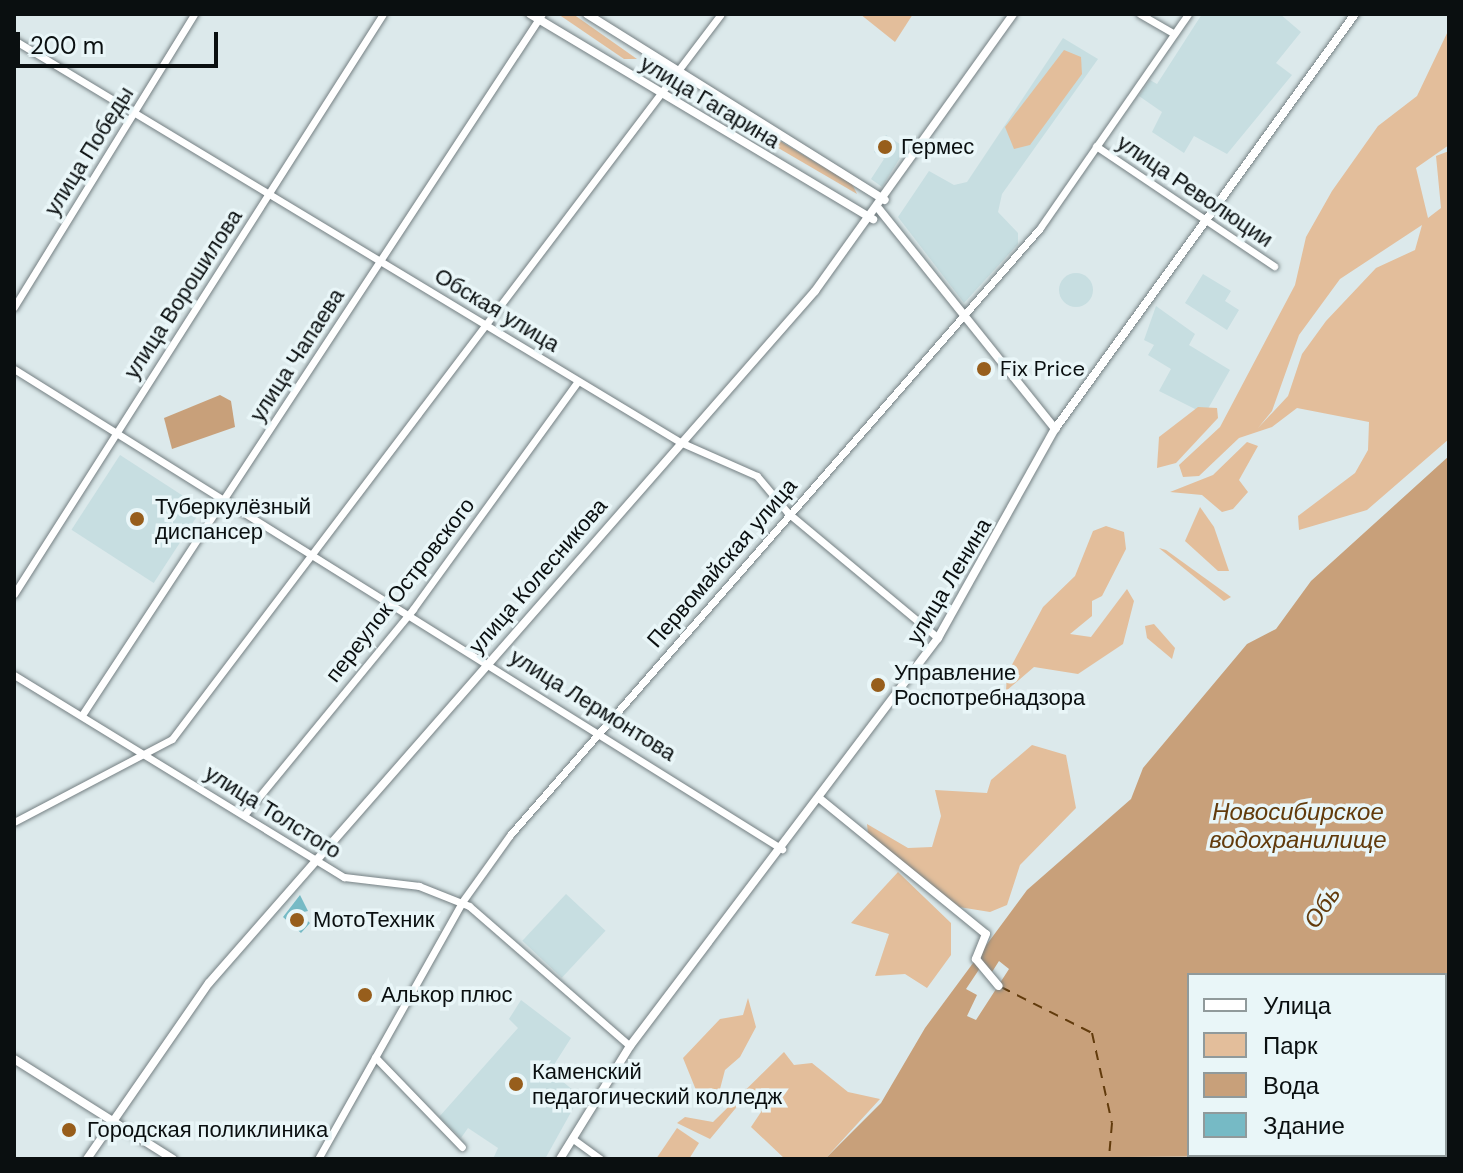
<!DOCTYPE html>
<html>
<head>
<meta charset="utf-8">
<style>
  body { margin:0 }
  #map { position:relative; width:1463px; height:1173px; overflow:hidden; background:#dce9eb; font-family:"DM Sans",sans-serif }
  div>[style] { position:absolute }
  .built>* { inset:0; background:#c7dee1; transform-origin:0 0 }
  .round { border-radius:50% }
  .green>* { inset:0; background:#e3be9b }
  .water>* { inset:0; background:#c8a07a }
  .pier>* { inset:0; background:#dce9eb }
  .ferry>* { height:2px; margin-top:-1px; transform-origin:0; background:repeating-linear-gradient(90deg,#623b0c 0 10px,transparent 0 18px) }
  .building>* { inset:0; background:#76bac5 }
  .roads { filter:drop-shadow(0 0 2px #758083) drop-shadow(0 0 2px #758083) }
  .minor>* { height:7px; margin:-3.5px; padding:0 3.5px; transform-origin:3.5px; border-radius:3.5px; background:#fff }
  .tertiary>* { height:8px; margin:-4px; padding:0 4px; transform-origin:4px; border-radius:4px; background:#fff }
  .dots>* { width:22px; height:22px; translate:-50% -50%; box-sizing:border-box; border:4px solid #e9f6f8; border-radius:50% }
  span { translate:-50% -50%; white-space:nowrap; text-align:center; line-height:1.15; -webkit-text-stroke:7px #e9f6f8; paint-order:stroke }
  .street-label { font-size:22px; color:#0a0f10 }
  .poi-label { font-size:22px; color:#0a0f10 }
  .left { translate:0 -50%; text-align:left }
  .water-label { font-size:24px; color:#623b0c; font-style:italic }
  .frame { position:absolute; inset:0; border:16px solid #0a0f10; pointer-events:none }
  .legend { position:absolute; left:1187px; top:973px; width:260px; height:184px; box-sizing:border-box; background:#e9f6f8; border:2px solid #909a9b; margin:0; padding:10px 14px; list-style:none; font-size:24px; color:#0a0f10 }
  .legend li { display:flex; align-items:center; gap:16px; height:40px }
  .legend b { width:40px; border:2px solid #909a9b }
  .scale { position:absolute; left:16px; top:32px; width:202px; height:36px; box-sizing:border-box; border:4px solid #0a0f10; border-top:0; padding-left:10px; font-size:24px; line-height:28px; white-space:nowrap; color:#0a0f10; -webkit-text-stroke:6px #e9f6f8; paint-order:stroke }
</style>
</head>
<body>
<div id="map">
  <div class="built">
    <div style="clip-path:polygon(1202px 14px,1280px 14px,1301px 32px,1276px 63px,1292px 75px,1227px 154px,1194px 136px,1184px 153px,1152px 132px,1162px 112px,1139px 96px,1150px 80px,1157px 84px)"></div>
    <div style="clip-path:polygon(1063px 38px,1098px 59px,1002px 194px,998px 212px,1018px 233px,1018px 244px,964px 303px,898px 217px,929px 171px,954px 185px,967px 182px)"></div>
    <div style="clip-path:polygon(886px 135px,906px 148px,882px 187px,871px 179px,884px 159px,874px 152px)"></div>
    <div class="round" style="left:1059px;top:273px;width:34px;height:34px"></div>
    <div style="clip-path:polygon(1203px 274px,1231px 291px,1225px 301px,1239px 310px,1227px 330px,1185px 303px)"></div>
    <div style="clip-path:polygon(1156px 306px,1195px 334px,1189px 345px,1230px 370px,1205px 414px,1159px 391px,1171px 369px,1148px 355px,1154px 345px,1144px 340px)"></div>
    <div style="left:120px;top:455px;width:98px;height:89px;rotate:33deg"></div>
    <div style="left:566px;top:894px;width:54px;height:64px;rotate:43deg"></div>
    <div style="clip-path:polygon(521px 1000px,571px 1038px,550px 1071px,580px 1096px,545px 1159px,493px 1159px,498px 1148px,468px 1128px,461px 1138px,439px 1117px,518px 1028px,509px 1019px)"></div>
  </div>
  <div class="green">
    <div style="clip-path:polygon(558px 14px,573px 14px,637px 59px,624px 59px)"></div>
    <div style="clip-path:polygon(860px 14px,913px 14px,895px 42px)"></div>
    <div style="clip-path:polygon(evenodd,1449px 29px,1449px 145px,1416px 168px,1428px 218px,1441px 208px,1436px 156px,1449px 151px,1449px 439px,1367px 510px,1299px 530px,1298px 516px,1355px 473px,1368px 450px,1369px 422px,1297px 408px,1272px 427px,1239px 438px,1199px 476px,1183px 477px,1179px 465px,1220px 427px,1295px 285px,1306px 237px,1332px 191px,1378px 126px,1417px 96px,1449px 29px,1422px 225px,1415px 250px,1376px 268px,1326px 321px,1302px 354px,1288px 396px,1258px 428px,1272px 411px,1299px 335px,1340px 279px,1422px 225px)"></div>
    <div style="clip-path:polygon(1064px 50px,1081px 57px,1082px 74px,1030px 145px,1014px 149px,1005px 127px)"></div>
    <div style="clip-path:polygon(708px 98px,852px 184px,857px 194px,713px 110px)"></div>
    <div style="clip-path:polygon(1198px 407px,1217px 408px,1218px 418px,1176px 463px,1157px 468px,1159px 437px)"></div>
    <div style="clip-path:polygon(1247px 442px,1258px 446px,1239px 480px,1248px 492px,1233px 509px,1222px 512px,1202px 495px,1170px 492px,1213px 475px)"></div>
    <div style="clip-path:polygon(1200px 507px,1214px 527px,1229px 571px,1218px 571px,1185px 541px)"></div>
    <div style="clip-path:polygon(1106px 526px,1124px 532px,1126px 549px,1102px 596px,1092px 601px,1092px 616px,1070px 634px,1091px 637px,1127px 589px,1134px 601px,1123px 644px,1078px 674px,1034px 667px,1006px 691px,1007px 674px,1043px 607px,1075px 576px,1093px 531px)"></div>
    <div style="clip-path:polygon(1159px 548px,1166px 550px,1231px 597px,1224px 601px)"></div>
    <div style="clip-path:polygon(1154px 624px,1175px 648px,1172px 659px,1147px 638px,1145px 626px)"></div>
    <div style="clip-path:polygon(1032px 745px,1066px 755px,1076px 808px,1020px 865px,1007px 905px,990px 912px,959px 907px,868px 834px,867px 824px,908px 848px,932px 847px,941px 816px,935px 790px,987px 793px,991px 780px)"></div>
    <div style="clip-path:polygon(898px 872px,951px 923px,951px 955px,927px 988px,905px 974px,875px 976px,889px 934px,851px 923px)"></div>
    <div style="clip-path:polygon(748px 998px,756px 1027px,740px 1057px,725px 1070px,720px 1089px,696px 1090px,683px 1058px,720px 1019px,743px 1015px)"></div>
    <div style="clip-path:polygon(784px 1052px,794px 1065px,812px 1063px,848px 1092px,880px 1099px,825px 1159px,785px 1159px,751px 1127px,769px 1100px,740px 1103px,710px 1139px,677px 1123px,685px 1117px,713px 1122px)"></div>
    <div style="clip-path:polygon(677px 1128px,699px 1143px,689px 1159px,656px 1159px)"></div>
  </div>
  <div class="water">
    <div style="clip-path:polygon(220px 395px,231px 401px,235px 427px,172px 449px,164px 418px)"></div>
    <div style="clip-path:polygon(1449px 456px,1449px 1131px,1445px 1135px,1445px 975px,1189px 975px,1189px 1155px,1426px 1155px,825px 1159px,881px 1103px,925px 1028px,1027px 890px,1131px 799px,1143px 768px,1247px 644px,1276px 629px,1311px 581px)"></div>
  </div>
  <div class="pier">
    <div style="clip-path:polygon(999px 961px,1009px 969px,976px 1020px,967px 1016px,977px 995px,966px 989px,980px 968px,992px 972px)"></div>
  </div>
  <div class="ferry">
    <div style="left:1001px;top:987px;width:102px;rotate:26.8deg"></div>
    <div style="left:1092px;top:1033px;width:92px;rotate:77.5deg"></div>
    <div style="left:1112px;top:1123px;width:36px;rotate:95deg"></div>
  </div>
  <div class="building">
    <div style="clip-path:polygon(300px 895px,308px 911px,299px 913px,310px 923px,301px 933px,283px 917px)"></div>
  </div>
  <div class="roads">
    <div class="minor">
      <div style="left:1140px;top:14px;width:39px;rotate:30deg"></div>
      <div style="left:14px;top:40px;width:778px;rotate:31.12deg"></div>
      <div style="left:680px;top:442px;width:84px;rotate:23.8deg"></div>
      <div style="left:757px;top:476px;width:48px;rotate:50deg"></div>
      <div style="left:788px;top:513px;width:195px;rotate:39.8deg"></div>
      <div style="left:1096px;top:146px;width:215px;rotate:34deg"></div>
      <div style="left:14px;top:307px;width:344px;rotate:-58.4deg"></div>
      <div style="left:14px;top:369px;width:906px;rotate:32.01deg"></div>
      <div style="left:14px;top:594px;width:687px;rotate:-57.54deg"></div>
      <div style="left:14px;top:675px;width:387px;rotate:31.5deg"></div>
      <div style="left:344px;top:877px;width:76px;rotate:6.8deg"></div>
      <div style="left:419px;top:886px;width:54px;rotate:21.8deg"></div>
      <div style="left:469px;top:906px;width:213px;rotate:41deg"></div>
      <div style="left:82px;top:715px;width:838px;rotate:-56.73deg"></div>
      <div style="left:244px;top:815px;width:266px;rotate:-50.6deg"></div>
      <div style="left:413px;top:609px;width:281px;rotate:-54.1deg"></div>
      <div style="left:14px;top:822px;width:178px;rotate:-27.7deg"></div>
      <div style="left:172px;top:739px;width:909px;rotate:-52.87deg"></div>
      <div style="left:375px;top:1057px;width:125px;rotate:46deg"></div>
      <div style="left:573px;top:1139px;width:34px;rotate:36deg"></div>
      <div style="left:318px;top:1159px;width:295px;rotate:-60.7deg"></div>
      <div style="left:462px;top:902px;width:82px;rotate:-54.4deg"></div>
      <div style="left:510px;top:835px;width:806px;rotate:-48.87deg"></div>
      <div style="left:1040px;top:228px;width:260px;rotate:-55.3deg"></div>
    </div>
    <div class="tertiary">
      <div style="left:530px;top:14px;width:400px;rotate:30.9deg"></div>
      <div style="left:587px;top:14px;width:351px;rotate:32deg"></div>
      <div style="left:879px;top:209px;width:282px;rotate:51.3deg"></div>
      <div style="left:819px;top:798px;width:215px;rotate:39.2deg"></div>
      <div style="left:986px;top:934px;width:27px;rotate:112deg"></div>
      <div style="left:976px;top:959px;width:35px;rotate:50deg"></div>
      <div style="left:14px;top:1059px;width:188px;rotate:32.2deg"></div>
      <div style="left:87px;top:1159px;width:214px;rotate:-55.3deg"></div>
      <div style="left:209px;top:983px;width:920px;rotate:-48.79deg"></div>
      <div style="left:815px;top:291px;width:340px;rotate:-54.4deg"></div>
      <div style="left:560px;top:1159px;width:133px;rotate:-58.2deg"></div>
      <div style="left:630px;top:1046px;width:511px;rotate:-52.95deg"></div>
      <div style="left:938px;top:638px;width:240px;rotate:-60.8deg"></div>
      <div style="left:1055px;top:429px;width:512px;rotate:-54.14deg"></div>
    </div>
  </div>
  <div class="dots">
    <div style="left:885px;top:147px;background:#975e1c"></div>
    <div style="left:984px;top:369px;background:#975e1c"></div>
    <div style="left:137px;top:519px;background:#975e1c"></div>
    <div style="left:878px;top:685px;background:#975e1c"></div>
    <div style="left:297px;top:920px;background:#975e1c"></div>
    <div style="left:365px;top:995px;background:#975e1c"></div>
    <div style="left:516px;top:1084px;background:#975e1c"></div>
    <div style="left:69px;top:1130px;background:#975e1c"></div>
  </div>
  <div class="street-label">
    <span style="left:710px;top:102px;rotate:31deg">улица Гагарина</span>
    <span style="left:89px;top:151px;rotate:-58deg">улица Победы</span>
    <span style="left:1195px;top:191px;rotate:34deg">улица Революции</span>
    <span style="left:183px;top:294px;rotate:-57deg">улица Ворошилова</span>
    <span style="left:497px;top:310px;rotate:31deg">Обская улица</span>
    <span style="left:297px;top:355px;rotate:-57deg">улица Чапаева</span>
    <span style="left:722px;top:563px;rotate:-49deg">Первомайская улица</span>
    <span style="left:538px;top:576px;rotate:-49deg">улица Колесникова</span>
    <span style="left:949px;top:581px;rotate:-59deg">улица Ленина</span>
    <span style="left:400px;top:590px;rotate:-52deg">переулок Островского</span>
    <span style="left:593px;top:705px;rotate:32deg">улица Лермонтова</span>
    <span style="left:273px;top:812px;rotate:32deg">улица Толстого</span>
  </div>
  <div class="poi-label">
    <span class="left" style="left:901px;top:147px">Гермес</span>
    <span class="left" style="left:1000px;top:369px">Fix Price</span>
    <span class="left" style="left:155px;top:519px">Туберкулёзный<br>диспансер</span>
    <span class="left" style="left:894px;top:685px">Управление<br>Роспотребнадзора</span>
    <span class="left" style="left:313px;top:920px">МотоТехник</span>
    <span class="left" style="left:381px;top:995px">Алькор плюс</span>
    <span class="left" style="left:532px;top:1084px">Каменский<br>педагогический колледж</span>
    <span class="left" style="left:87px;top:1130px">Городская поликлиника</span>
  </div>
  <div class="water-label">
    <span style="left:1298px;top:826px">Новосибирское<br>водохранилище</span>
    <span style="left:1322px;top:907px;rotate:-56deg">Обь</span>
  </div>
  <div class="frame"></div>
  <ul class="legend">
  <li><b style="height:10px;background:#fff"></b>Улица</li>
  <li><b style="height:22px;background:#e3be9b"></b>Парк</li>
  <li><b style="height:22px;background:#c8a07a"></b>Вода</li>
  <li><b style="height:22px;background:#76bac5"></b>Здание</li>
  </ul>
  <div class="scale">200 m</div>
</div>
</body>
</html>
